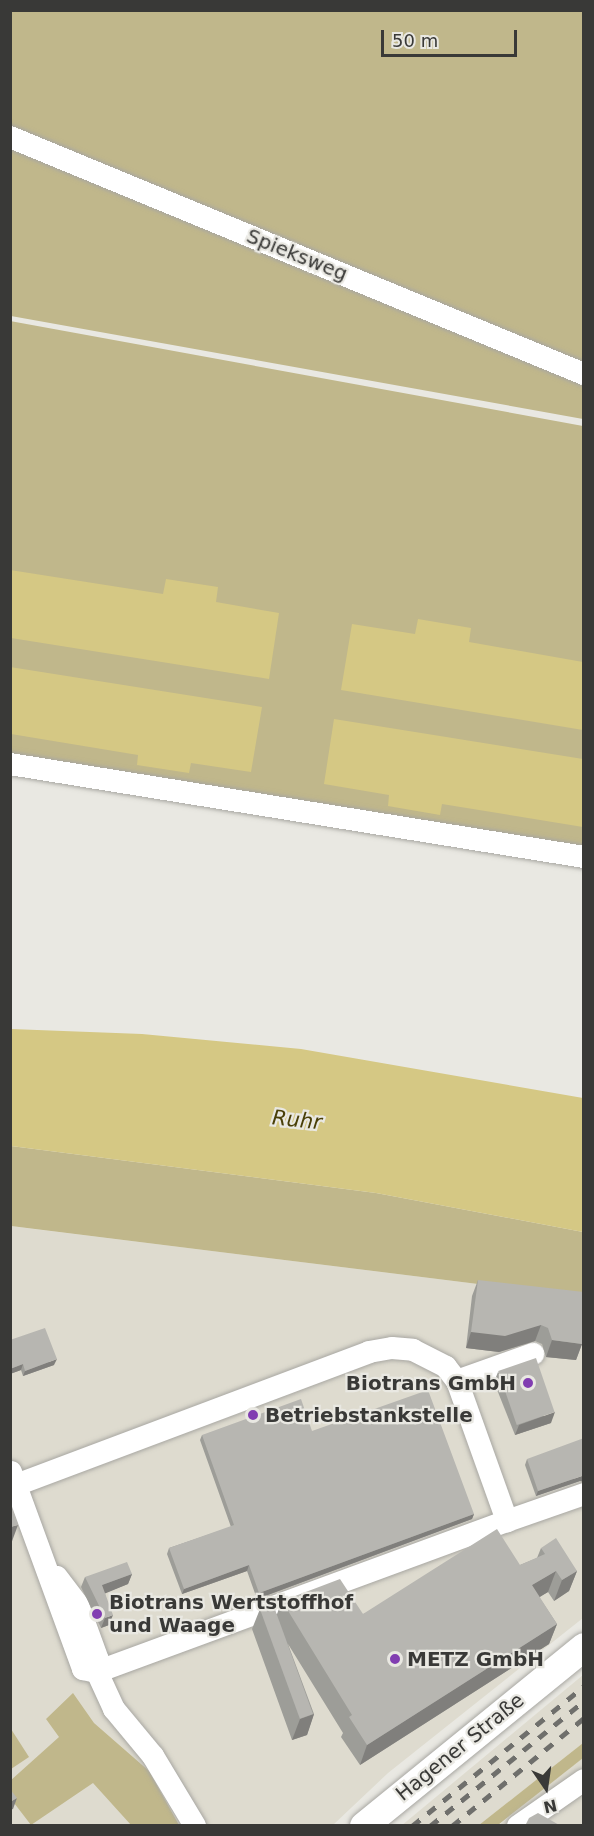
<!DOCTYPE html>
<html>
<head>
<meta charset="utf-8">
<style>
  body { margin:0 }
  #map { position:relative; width:594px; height:1836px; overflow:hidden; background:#e9e8e2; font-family:"DejaVu Sans",sans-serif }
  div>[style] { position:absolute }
  .built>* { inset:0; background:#dedbcf }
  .green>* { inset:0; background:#c0b78b }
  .water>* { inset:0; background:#d5c884 }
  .roads { filter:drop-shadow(0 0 2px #a8a7a2) drop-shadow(0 0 2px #a8a7a2) }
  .minor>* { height:22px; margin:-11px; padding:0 11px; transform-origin:11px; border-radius:11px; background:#fff }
  .major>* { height:28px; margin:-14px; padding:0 14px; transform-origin:14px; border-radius:14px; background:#fff }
  .rail>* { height:4.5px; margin-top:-2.25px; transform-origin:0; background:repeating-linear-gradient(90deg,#6f6f6c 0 10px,transparent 0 20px) }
  .wall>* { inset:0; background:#9d9d98 }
  .shaded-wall>* { inset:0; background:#807f7c }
  .building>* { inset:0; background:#b7b6b1; transform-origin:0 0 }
  .dots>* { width:16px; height:16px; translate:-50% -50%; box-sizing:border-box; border:3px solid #e9e8e2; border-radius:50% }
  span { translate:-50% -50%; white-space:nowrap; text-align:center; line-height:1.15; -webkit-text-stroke:4.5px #e9e8e2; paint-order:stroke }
  .street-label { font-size:20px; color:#393937 }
  .poi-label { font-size:20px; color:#393937; font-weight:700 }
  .right { translate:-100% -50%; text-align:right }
  .left { translate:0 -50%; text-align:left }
  .water-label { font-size:21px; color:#493f07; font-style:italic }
  .frame { position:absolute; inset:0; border:12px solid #393937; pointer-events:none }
  .north { position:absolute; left:516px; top:1758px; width:60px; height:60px; -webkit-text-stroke:4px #e9e8e2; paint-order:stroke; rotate:167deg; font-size:16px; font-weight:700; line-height:24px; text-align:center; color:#393937 }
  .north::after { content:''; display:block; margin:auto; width:21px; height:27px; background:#393937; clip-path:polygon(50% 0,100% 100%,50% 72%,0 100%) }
  .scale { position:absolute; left:381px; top:30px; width:136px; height:27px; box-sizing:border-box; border:3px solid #393937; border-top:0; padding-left:8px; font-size:18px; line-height:21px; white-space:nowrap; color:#393937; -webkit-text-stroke:4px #e9e8e2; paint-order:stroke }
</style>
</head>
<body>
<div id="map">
  <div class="built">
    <div style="clip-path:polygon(10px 1226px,583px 1297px,583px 1618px,388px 1773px,333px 1825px,11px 1825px)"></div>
    <div style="clip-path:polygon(583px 1675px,583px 1743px,479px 1825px,401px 1826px)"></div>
    <div style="clip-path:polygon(583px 1758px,583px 1825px,498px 1826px,554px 1779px)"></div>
  </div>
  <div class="green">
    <div style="clip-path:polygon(10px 11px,583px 11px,583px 419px,11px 316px)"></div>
    <div style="clip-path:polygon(10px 321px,583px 426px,583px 859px,11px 761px)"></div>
    <div style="clip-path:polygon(11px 1146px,376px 1193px,583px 1232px,583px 1297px,11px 1226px)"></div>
    <div style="clip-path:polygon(73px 1693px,94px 1723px,149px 1771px,179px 1825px,131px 1825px,93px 1783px,31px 1825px,11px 1799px,10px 1781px,59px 1737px,46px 1719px)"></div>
    <div style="clip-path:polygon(11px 1729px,29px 1757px,11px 1769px,10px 1769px)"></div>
    <div style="clip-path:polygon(583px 1743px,583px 1758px,498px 1825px,479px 1825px)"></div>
  </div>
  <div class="water">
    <div style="clip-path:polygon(10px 570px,163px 594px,166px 579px,218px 587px,216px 602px,279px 613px,269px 679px,11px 638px)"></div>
    <div style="clip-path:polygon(418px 619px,471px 628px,469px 642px,583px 662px,583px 730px,341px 690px,352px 624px,415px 634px)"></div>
    <div style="clip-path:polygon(10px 667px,262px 707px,251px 772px,191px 763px,189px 773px,137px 765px,138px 755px,11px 734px)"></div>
    <div style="clip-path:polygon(334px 719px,583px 759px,583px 827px,442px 804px,440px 815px,388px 806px,389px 795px,324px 784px)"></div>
    <div style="clip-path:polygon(11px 1029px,142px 1034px,301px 1049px,583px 1098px,583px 1232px,376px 1193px,11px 1146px)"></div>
  </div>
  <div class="roads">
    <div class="minor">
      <div style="left:10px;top:137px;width:621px;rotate:22.44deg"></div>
      <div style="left:10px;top:764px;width:581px;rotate:9.2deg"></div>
      <div style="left:457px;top:1381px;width:81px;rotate:-19.6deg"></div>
      <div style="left:11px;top:1472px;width:210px;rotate:69.9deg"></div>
      <div style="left:83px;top:1669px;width:14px;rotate:12deg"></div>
      <div style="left:97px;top:1672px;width:41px;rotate:65.3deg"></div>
      <div style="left:114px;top:1709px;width:61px;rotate:50.3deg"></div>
      <div style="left:153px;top:1756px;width:82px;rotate:59deg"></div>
      <div style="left:16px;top:1485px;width:377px;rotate:-20.6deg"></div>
      <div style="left:369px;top:1352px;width:23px;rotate:-10deg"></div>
      <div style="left:392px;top:1348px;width:21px;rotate:5deg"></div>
      <div style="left:413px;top:1350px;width:37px;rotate:27deg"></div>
      <div style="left:446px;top:1367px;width:18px;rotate:52deg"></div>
      <div style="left:457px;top:1381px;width:149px;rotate:70.3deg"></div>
      <div style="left:507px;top:1521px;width:437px;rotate:159.8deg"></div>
      <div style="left:507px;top:1521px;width:82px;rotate:-19.3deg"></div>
      <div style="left:57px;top:1577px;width:35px;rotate:53deg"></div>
      <div style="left:78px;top:1605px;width:59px;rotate:70deg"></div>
      <div style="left:98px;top:1660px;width:12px;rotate:95deg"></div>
      <div style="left:518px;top:1826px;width:80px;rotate:-34.9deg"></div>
    </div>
    <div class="major">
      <div style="left:364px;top:1826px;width:284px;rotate:-39.1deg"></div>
    </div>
  </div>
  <div class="rail">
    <div style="left:412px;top:1826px;width:222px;rotate:-39.1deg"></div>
    <div style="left:430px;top:1826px;width:198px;rotate:-39.1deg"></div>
    <div style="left:452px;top:1826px;width:171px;rotate:-39.3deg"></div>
  </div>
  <div class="wall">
    <div style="clip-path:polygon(478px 1280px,582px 1344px,576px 1360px,546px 1357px,542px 1344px,535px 1341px,499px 1352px,466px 1348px,472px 1296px)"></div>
    <div style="clip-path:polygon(10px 1340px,54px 1365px,23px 1376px,21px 1370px,10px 1374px)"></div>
    <div style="clip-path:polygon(498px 1372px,551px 1423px,515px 1435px,494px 1382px)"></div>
    <div style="clip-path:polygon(312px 1431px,474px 1514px,472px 1519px,257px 1599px,247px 1571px,182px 1594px,167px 1554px,169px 1548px,231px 1527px,200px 1440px,202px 1435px)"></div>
    <div style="clip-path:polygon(527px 1459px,580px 1481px,536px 1496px,525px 1465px)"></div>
    <div style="clip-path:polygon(541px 1548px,577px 1571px,569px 1591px,554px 1601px,548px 1592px,539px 1597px,557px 1624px,549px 1644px,360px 1765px,341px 1737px,343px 1733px,288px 1644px,314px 1714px,307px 1735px,292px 1740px,252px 1629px,260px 1609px,277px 1614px,282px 1601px,363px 1614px,520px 1565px,537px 1558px)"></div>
    <div style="clip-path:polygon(132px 1574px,128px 1584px,105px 1593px,109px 1625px,101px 1628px,81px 1587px,85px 1577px)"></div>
  </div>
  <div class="shaded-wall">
    <div style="clip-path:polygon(541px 1325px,535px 1341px,499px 1352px,466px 1348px,471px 1332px)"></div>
    <div style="clip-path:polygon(552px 1340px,582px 1344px,576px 1360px,546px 1357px)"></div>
    <div style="clip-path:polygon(57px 1359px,54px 1365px,23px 1376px,25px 1371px)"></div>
    <div style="clip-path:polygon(23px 1364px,21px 1370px,10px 1374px,10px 1369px)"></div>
    <div style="clip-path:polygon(555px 1412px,551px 1423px,515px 1435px,519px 1425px)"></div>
    <div style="clip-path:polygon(582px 1476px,584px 1476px,584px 1482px,580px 1481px,536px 1496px,538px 1491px)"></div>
    <div style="clip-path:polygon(474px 1514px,472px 1519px,257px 1599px,259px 1593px)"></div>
    <div style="clip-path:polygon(18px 1525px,11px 1544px,10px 1544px,10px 1527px)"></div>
    <div style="clip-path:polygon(249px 1565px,247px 1571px,182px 1594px,184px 1589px)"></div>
    <div style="clip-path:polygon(556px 1571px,548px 1592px,525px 1606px,532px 1585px)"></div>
    <div style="clip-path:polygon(577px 1571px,569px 1591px,554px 1601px,562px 1580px)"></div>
    <div style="clip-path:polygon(132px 1574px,128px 1584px,99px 1596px,102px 1585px)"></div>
    <div style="clip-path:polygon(113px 1615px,109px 1625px,101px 1628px,105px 1618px)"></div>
    <div style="clip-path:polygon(557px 1624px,549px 1644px,360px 1765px,367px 1745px)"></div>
    <div style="clip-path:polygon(314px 1714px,307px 1735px,292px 1740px,300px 1719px)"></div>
    <div style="clip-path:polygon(17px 1798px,13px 1809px,10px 1810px,10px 1802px)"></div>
  </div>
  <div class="building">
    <div style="clip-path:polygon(478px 1280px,584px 1292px,584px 1331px,582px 1344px,552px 1340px,548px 1328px,541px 1325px,505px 1336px,471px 1332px)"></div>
    <div style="clip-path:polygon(45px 1328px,57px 1359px,25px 1371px,23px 1364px,10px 1369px,10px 1340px)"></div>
    <div style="left:536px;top:1358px;width:57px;height:40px;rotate:71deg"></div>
    <div style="clip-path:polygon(428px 1390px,474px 1514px,259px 1593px,249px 1565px,184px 1589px,169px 1548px,234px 1525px,202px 1435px,301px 1399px,312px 1431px)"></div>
    <div style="clip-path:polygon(584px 1438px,584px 1476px,582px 1476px,538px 1491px,527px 1459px)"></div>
    <div style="clip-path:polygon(10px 1504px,18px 1525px,10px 1527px)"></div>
    <div style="clip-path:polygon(497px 1529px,520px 1565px,545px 1554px,541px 1548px,556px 1538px,577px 1571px,562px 1580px,556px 1571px,532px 1585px,557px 1624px,367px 1745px,349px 1717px,352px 1715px,282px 1601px,340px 1579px,363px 1614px)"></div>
    <div style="clip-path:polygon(127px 1562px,132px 1574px,102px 1585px,113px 1615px,105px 1618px,85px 1577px)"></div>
    <div style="left:273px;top:1604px;width:117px;height:14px;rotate:70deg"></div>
    <div style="clip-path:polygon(10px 1789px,17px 1798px,10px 1802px)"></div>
    <div style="clip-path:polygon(538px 1813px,561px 1826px,525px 1826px,529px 1818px)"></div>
  </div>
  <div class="dots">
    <div style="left:528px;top:1383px;background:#813db1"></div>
    <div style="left:253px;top:1415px;background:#813db1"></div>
    <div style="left:97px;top:1614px;background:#813db1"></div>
    <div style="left:395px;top:1659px;background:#813db1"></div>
  </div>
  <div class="street-label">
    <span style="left:297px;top:255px;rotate:22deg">Spieksweg</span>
    <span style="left:460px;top:1747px;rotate:-39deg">Hagener Straße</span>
  </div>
  <div class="poi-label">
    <span class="right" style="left:516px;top:1383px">Biotrans GmbH</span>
    <span class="left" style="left:265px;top:1415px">Betriebstankstelle</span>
    <span class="left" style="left:109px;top:1614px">Biotrans Wertstoffhof<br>und Waage</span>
    <span class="left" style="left:407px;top:1659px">METZ GmbH</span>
  </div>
  <div class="water-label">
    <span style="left:297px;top:1120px;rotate:6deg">Ruhr</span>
  </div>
  <div class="frame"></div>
  <div class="north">N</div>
  <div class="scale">50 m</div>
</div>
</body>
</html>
